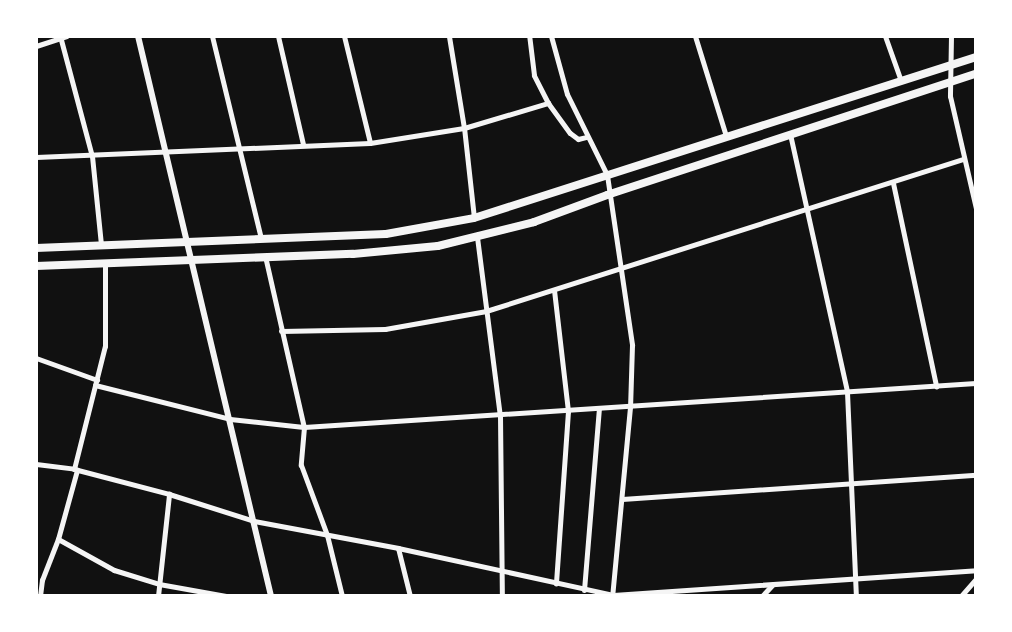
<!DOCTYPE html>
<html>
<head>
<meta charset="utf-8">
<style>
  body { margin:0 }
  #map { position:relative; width:1012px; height:632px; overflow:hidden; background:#111; font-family:"Playfair Display",serif }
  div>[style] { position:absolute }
  .minor>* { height:5px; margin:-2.5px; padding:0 2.5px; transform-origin:2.5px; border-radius:2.5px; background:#f5f5f5 }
  .tertiary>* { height:6px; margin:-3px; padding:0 3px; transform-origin:3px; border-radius:3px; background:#f5f5f5 }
  .primary>* { height:8px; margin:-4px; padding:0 4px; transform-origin:4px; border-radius:4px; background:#f5f5f5 }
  span { translate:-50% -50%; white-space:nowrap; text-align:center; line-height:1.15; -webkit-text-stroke:4px #fff; paint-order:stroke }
  .frame { position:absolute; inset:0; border:38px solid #fff; pointer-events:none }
</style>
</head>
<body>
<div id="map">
  <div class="minor">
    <div style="left:60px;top:36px;width:124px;rotate:75.1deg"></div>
    <div style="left:92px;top:156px;width:89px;rotate:84.2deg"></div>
    <div style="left:212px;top:36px;width:208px;rotate:76.4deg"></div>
    <div style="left:278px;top:36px;width:111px;rotate:77deg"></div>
    <div style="left:344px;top:36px;width:110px;rotate:76.3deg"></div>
    <div style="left:551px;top:36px;width:60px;rotate:74.6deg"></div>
    <div style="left:567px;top:94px;width:90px;rotate:63.7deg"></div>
    <div style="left:607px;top:175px;width:172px;rotate:81.6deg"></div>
    <div style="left:632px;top:345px;width:62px;rotate:91.8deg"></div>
    <div style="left:630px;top:407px;width:190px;rotate:95.4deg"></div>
    <div style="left:695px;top:36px;width:105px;rotate:72.8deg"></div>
    <div style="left:885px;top:36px;width:48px;rotate:70.4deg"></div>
    <div style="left:951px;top:36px;width:60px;rotate:91deg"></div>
    <div style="left:950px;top:96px;width:116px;rotate:77deg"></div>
    <div style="left:36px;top:46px;width:32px;rotate:-18deg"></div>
    <div style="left:548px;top:103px;width:37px;rotate:54deg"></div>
    <div style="left:570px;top:133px;width:10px;rotate:37deg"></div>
    <div style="left:578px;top:139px;width:8px;rotate:-14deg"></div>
    <div style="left:790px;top:134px;width:264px;rotate:77.5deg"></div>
    <div style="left:847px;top:392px;width:204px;rotate:87.5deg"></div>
    <div style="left:36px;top:157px;width:334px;rotate:-2.4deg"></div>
    <div style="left:370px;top:143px;width:95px;rotate:-9.1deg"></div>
    <div style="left:464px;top:128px;width:93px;rotate:-99.3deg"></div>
    <div style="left:893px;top:183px;width:208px;rotate:78deg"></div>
    <div style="left:474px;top:218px;width:91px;rotate:-96.3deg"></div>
    <div style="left:464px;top:128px;width:88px;rotate:-16.6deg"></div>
    <div style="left:548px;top:103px;width:31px;rotate:-117deg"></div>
    <div style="left:534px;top:75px;width:39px;rotate:-97deg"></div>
    <div style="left:477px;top:237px;width:180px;rotate:82.7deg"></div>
    <div style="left:500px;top:416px;width:180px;rotate:89.4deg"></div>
    <div style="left:265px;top:256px;width:175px;rotate:77.2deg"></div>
    <div style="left:304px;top:427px;width:38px;rotate:95deg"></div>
    <div style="left:301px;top:465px;width:75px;rotate:69.6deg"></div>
    <div style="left:327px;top:535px;width:63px;rotate:76.2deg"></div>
    <div style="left:554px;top:290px;width:122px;rotate:83.4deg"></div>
    <div style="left:568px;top:411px;width:173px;rotate:94deg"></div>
    <div style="left:281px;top:331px;width:104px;rotate:-1.1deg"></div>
    <div style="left:385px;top:329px;width:103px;rotate:-10.1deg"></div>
    <div style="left:486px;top:311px;width:501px;rotate:-17.67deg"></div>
    <div style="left:36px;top:358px;width:65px;rotate:19.8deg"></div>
    <div style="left:95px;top:385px;width:139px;rotate:14.1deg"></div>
    <div style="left:230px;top:419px;width:74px;rotate:6.2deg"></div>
    <div style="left:304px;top:427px;width:673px;rotate:-3.75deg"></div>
    <div style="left:36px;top:464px;width:38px;rotate:7deg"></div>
    <div style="left:74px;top:469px;width:98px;rotate:14.7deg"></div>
    <div style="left:169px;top:494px;width:89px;rotate:17.6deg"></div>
    <div style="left:254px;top:521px;width:147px;rotate:10.6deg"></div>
    <div style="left:398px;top:548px;width:220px;rotate:12.3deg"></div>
    <div style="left:613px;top:595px;width:364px;rotate:-3.9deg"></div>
    <div style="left:74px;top:469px;width:127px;rotate:-75.9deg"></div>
    <div style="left:105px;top:346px;width:82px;rotate:-90deg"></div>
    <div style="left:622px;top:499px;width:355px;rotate:-3.9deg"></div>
    <div style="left:58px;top:539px;width:64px;rotate:29deg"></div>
    <div style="left:114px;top:570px;width:47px;rotate:17.3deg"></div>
    <div style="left:159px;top:584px;width:68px;rotate:10.2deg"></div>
    <div style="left:398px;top:548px;width:49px;rotate:76deg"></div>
    <div style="left:584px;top:590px;width:182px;rotate:-85.3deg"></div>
    <div style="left:40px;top:596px;width:16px;rotate:-83deg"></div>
    <div style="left:42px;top:580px;width:44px;rotate:-68.7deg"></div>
    <div style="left:58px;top:539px;width:72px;rotate:-74.6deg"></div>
    <div style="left:158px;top:596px;width:103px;rotate:-83.8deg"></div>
    <div style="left:762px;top:596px;width:16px;rotate:-47deg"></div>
    <div style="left:961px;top:596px;width:23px;rotate:-49deg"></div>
  </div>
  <div class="tertiary">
    <div style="left:138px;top:36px;width:576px;rotate:76.64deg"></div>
  </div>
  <div class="primary">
    <div style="left:36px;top:248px;width:350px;rotate:-2.3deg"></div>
    <div style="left:386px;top:234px;width:89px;rotate:-10.3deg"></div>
    <div style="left:474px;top:218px;width:527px;rotate:-17.78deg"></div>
    <div style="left:36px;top:266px;width:317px;rotate:-2.2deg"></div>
    <div style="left:353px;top:254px;width:85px;rotate:-5.4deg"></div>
    <div style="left:438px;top:246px;width:99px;rotate:-14deg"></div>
    <div style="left:534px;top:222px;width:78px;rotate:-20.3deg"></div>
    <div style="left:607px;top:195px;width:388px;rotate:-18.2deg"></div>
  </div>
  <div class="frame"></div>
</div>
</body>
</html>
